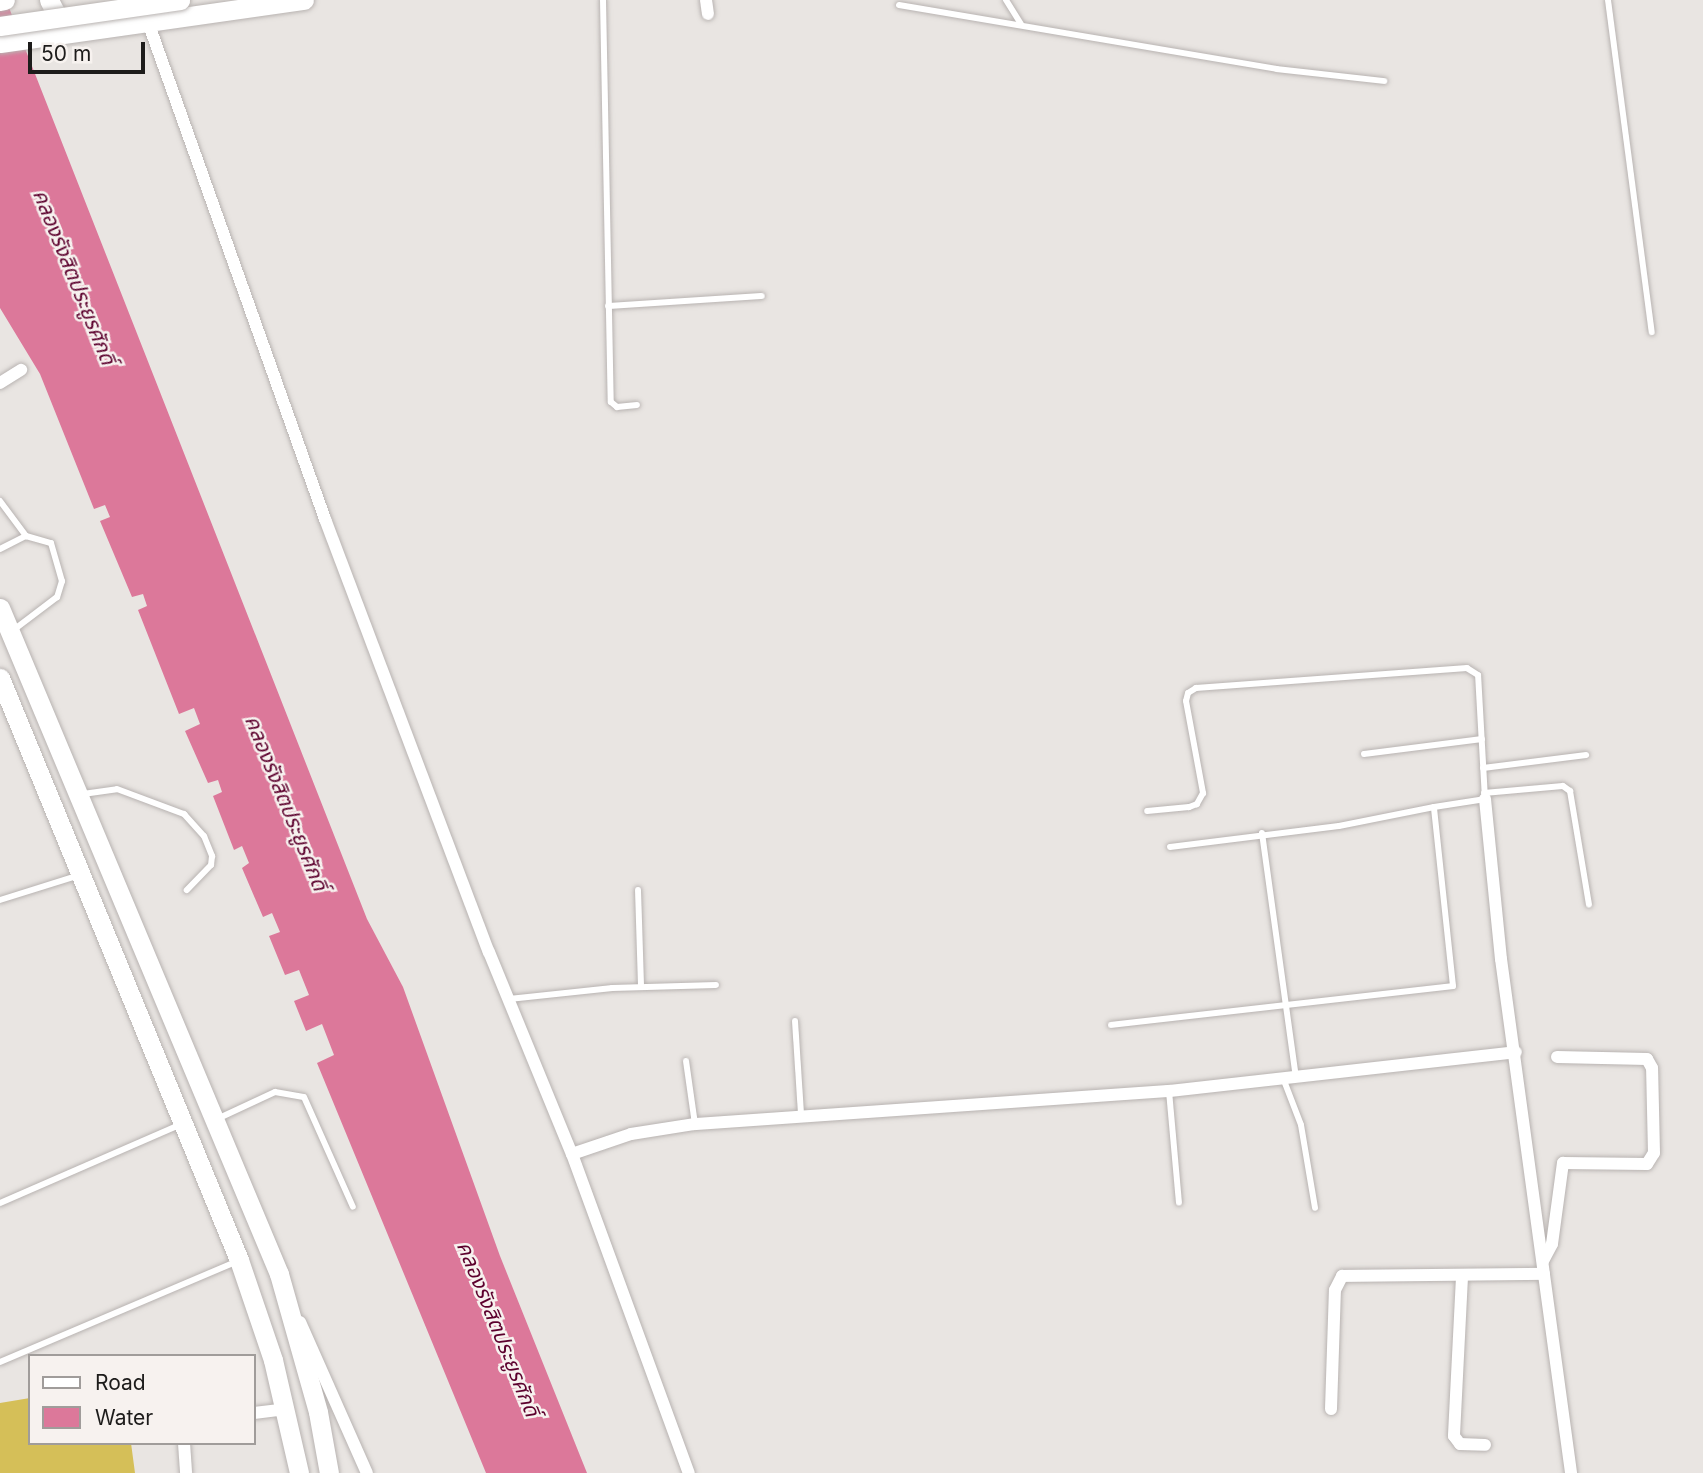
<!DOCTYPE html>
<html>
<head>
<meta charset="utf-8">
<style>
  body { margin:0 }
  #map { position:relative; width:1703px; height:1473px; overflow:hidden; background:#e9e5e2; font-family:Inter,"Noto Sans Thai",sans-serif }
  div>[style] { position:absolute }
  .green>* { inset:0; background:#d5bf58 }
  .water>* { inset:0; background:#dc789a }
  .roads { filter:drop-shadow(0 0 2px #b8b3b1) drop-shadow(0 0 2px #b8b3b1) }
  .service>* { height:6px; margin:-3px; padding:0 3px; transform-origin:3px; border-radius:3px; background:#fff }
  .minor>* { height:12px; margin:-6px; padding:0 6px; transform-origin:6px; border-radius:6px; background:#fff }
  .primary>* { height:19px; margin:-9.5px; padding:0 9.5px; transform-origin:9.5px; border-radius:9.5px; background:#fff }
  .bridges { filter:drop-shadow(0 0 2px #b8b3b1) drop-shadow(0 0 2px #b8b3b1) }
  .primary-bridge>* { height:19px; margin:-9.5px; padding:0 9.5px; transform-origin:9.5px; border-radius:9.5px; background:#fff }
  span { translate:-50% -50%; white-space:nowrap; text-align:center; line-height:1.15; -webkit-text-stroke:5px #f7f2ef; paint-order:stroke }
  .water-label { font-size:21px; color:#5c002d; font-style:italic }
  .legend { position:absolute; left:28px; top:1354px; width:228px; height:91px; box-sizing:border-box; background:#f7f2ef; border:2px solid #a09c9a; margin:0; padding:9px 12px; list-style:none; font-size:21px; color:#1d1c1b }
  .legend li { display:flex; align-items:center; gap:14px; height:35px }
  .legend b { width:35px; border:2px solid #a09c9a }
  .scale { position:absolute; left:28px; top:42px; width:117px; height:32px; box-sizing:border-box; border:4px solid #1d1c1b; border-top:0; padding-left:9px; font-size:21px; line-height:24px; white-space:nowrap; color:#1d1c1b; -webkit-text-stroke:5px #f7f2ef; paint-order:stroke }
</style>
</head>
<body>
<div id="map">
  <div class="green">
    <div style="clip-path:polygon(30px 1398px,30px 1443px,131px 1443px,135px 1473px,0 1473px,0 1403px)"></div>
  </div>
  <div class="water">
    <div style="clip-path:polygon(0 0,6px 0,367px 919px,403px 987px,500px 1256px,587px 1473px,486px 1473px,317px 1063px,334px 1055px,322px 1024px,306px 1031px,294px 1001px,309px 995px,299px 970px,285px 975px,269px 936px,280px 932px,272px 913px,263px 917px,242px 868px,249px 863px,242px 846px,234px 850px,213px 796px,222px 792px,218px 780px,208px 783px,185px 731px,200px 724px,194px 708px,179px 714px,138px 610px,147px 606px,143px 594px,132px 597px,100px 521px,110px 517px,105px 505px,94px 509px,40px 374px,0 308px)"></div>
  </div>
  <div class="roads">
    <div class="service">
      <div style="left:603px;top:0;width:402px;rotate:88.9deg"></div>
      <div style="left:611px;top:402px;width:8px;rotate:40deg"></div>
      <div style="left:617px;top:407px;width:20px;rotate:-6deg"></div>
      <div style="left:1006px;top:0;width:28px;rotate:58deg"></div>
      <div style="left:1608px;top:0;width:335px;rotate:82.5deg"></div>
      <div style="left:899px;top:5px;width:383px;rotate:9.6deg"></div>
      <div style="left:1277px;top:69px;width:108px;rotate:6.4deg"></div>
      <div style="left:608px;top:306px;width:154px;rotate:-3.7deg"></div>
      <div style="left:0;top:501px;width:44px;rotate:53.4deg"></div>
      <div style="left:0;top:549px;width:29px;rotate:-27deg"></div>
      <div style="left:26px;top:536px;width:26px;rotate:16deg"></div>
      <div style="left:51px;top:543px;width:40px;rotate:74deg"></div>
      <div style="left:62px;top:581px;width:17px;rotate:107deg"></div>
      <div style="left:57px;top:597px;width:56px;rotate:142.9deg"></div>
      <div style="left:1364px;top:754px;width:119px;rotate:-7.2deg"></div>
      <div style="left:1483px;top:768px;width:104px;rotate:-7.2deg"></div>
      <div style="left:1484px;top:793px;width:79px;rotate:-5.1deg"></div>
      <div style="left:1563px;top:786px;width:9px;rotate:36deg"></div>
      <div style="left:1570px;top:791px;width:115px;rotate:80.5deg"></div>
      <div style="left:83px;top:794px;width:34px;rotate:-8deg"></div>
      <div style="left:117px;top:789px;width:72px;rotate:20.5deg"></div>
      <div style="left:184px;top:814px;width:30px;rotate:48deg"></div>
      <div style="left:204px;top:836px;width:22px;rotate:68deg"></div>
      <div style="left:212px;top:856px;width:9px;rotate:96deg"></div>
      <div style="left:211px;top:865px;width:35px;rotate:134deg"></div>
      <div style="left:1262px;top:833px;width:246px;rotate:82.1deg"></div>
      <div style="left:1170px;top:847px;width:170px;rotate:-7.1deg"></div>
      <div style="left:1339px;top:826px;width:97px;rotate:-11.3deg"></div>
      <div style="left:638px;top:890px;width:97px;rotate:88.2deg"></div>
      <div style="left:0;top:900px;width:84px;rotate:-17.4deg"></div>
      <div style="left:509px;top:999px;width:104px;rotate:-6.1deg"></div>
      <div style="left:612px;top:988px;width:104px;rotate:-1.7deg"></div>
      <div style="left:795px;top:1021px;width:93px;rotate:86.3deg"></div>
      <div style="left:1111px;top:1025px;width:344px;rotate:-6.5deg"></div>
      <div style="left:1453px;top:986px;width:180px;rotate:-96.1deg"></div>
      <div style="left:1434px;top:807px;width:52px;rotate:-8.9deg"></div>
      <div style="left:1485px;top:799px;width:124px;rotate:-93.2deg"></div>
      <div style="left:1478px;top:675px;width:13px;rotate:-148deg"></div>
      <div style="left:1467px;top:668px;width:272px;rotate:175.8deg"></div>
      <div style="left:1196px;top:688px;width:9px;rotate:148deg"></div>
      <div style="left:1188px;top:693px;width:8px;rotate:104deg"></div>
      <div style="left:1186px;top:701px;width:94px;rotate:79.5deg"></div>
      <div style="left:1203px;top:793px;width:13px;rotate:119deg"></div>
      <div style="left:1197px;top:804px;width:9px;rotate:159deg"></div>
      <div style="left:1189px;top:807px;width:42px;rotate:174.6deg"></div>
      <div style="left:686px;top:1061px;width:64px;rotate:81.9deg"></div>
      <div style="left:1283px;top:1078px;width:50px;rotate:69deg"></div>
      <div style="left:1301px;top:1125px;width:84px;rotate:80.4deg"></div>
      <div style="left:1169px;top:1091px;width:112px;rotate:84.9deg"></div>
      <div style="left:217px;top:1119px;width:64px;rotate:-25deg"></div>
      <div style="left:275px;top:1092px;width:29px;rotate:10deg"></div>
      <div style="left:304px;top:1097px;width:120px;rotate:66deg"></div>
      <div style="left:0;top:1203px;width:195px;rotate:-23.5deg"></div>
      <div style="left:0;top:1362px;width:259px;rotate:-23deg"></div>
    </div>
    <div class="minor">
      <div style="left:706px;top:0;width:14px;rotate:82deg"></div>
      <div style="left:148px;top:22px;width:528px;rotate:70.4deg"></div>
      <div style="left:325px;top:519px;width:463px;rotate:69.3deg"></div>
      <div style="left:489px;top:952px;width:218px;rotate:67.7deg"></div>
      <div style="left:572px;top:1154px;width:340px;rotate:69.9deg"></div>
      <div style="left:0;top:383px;width:25px;rotate:-32deg"></div>
      <div style="left:1485px;top:799px;width:161px;rotate:84.3deg"></div>
      <div style="left:1501px;top:959px;width:519px;rotate:82.24deg"></div>
      <div style="left:572px;top:1154px;width:62px;rotate:-18.7deg"></div>
      <div style="left:631px;top:1134px;width:65px;rotate:-8.9deg"></div>
      <div style="left:695px;top:1124px;width:475px;rotate:-4deg"></div>
      <div style="left:1169px;top:1091px;width:349px;rotate:-6.4deg"></div>
      <div style="left:1543px;top:1261px;width:19px;rotate:-62deg"></div>
      <div style="left:1552px;top:1244px;width:82px;rotate:-82.3deg"></div>
      <div style="left:1563px;top:1163px;width:84px;rotate:0.7deg"></div>
      <div style="left:1647px;top:1164px;width:13px;rotate:-58deg"></div>
      <div style="left:1654px;top:1153px;width:85px;rotate:-91.3deg"></div>
      <div style="left:1652px;top:1068px;width:10px;rotate:-119deg"></div>
      <div style="left:1647px;top:1059px;width:90px;rotate:-178.7deg"></div>
      <div style="left:1462px;top:1277px;width:159px;rotate:92.9deg"></div>
      <div style="left:1454px;top:1436px;width:10px;rotate:53deg"></div>
      <div style="left:1460px;top:1444px;width:25px;rotate:2deg"></div>
      <div style="left:300px;top:1322px;width:165px;rotate:66.1deg"></div>
      <div style="left:1331px;top:1409px;width:119px;rotate:-88.1deg"></div>
      <div style="left:1335px;top:1290px;width:16px;rotate:-63deg"></div>
      <div style="left:1342px;top:1276px;width:202px;rotate:-0.6deg"></div>
      <div style="left:254px;top:1413px;width:32px;rotate:-7deg"></div>
      <div style="left:184px;top:1443px;width:30px;rotate:86deg"></div>
    </div>
    <div class="primary">
      <div style="left:49px;top:0;width:20px;rotate:63deg"></div>
      <div style="left:58px;top:18px;width:14px;rotate:30deg"></div>
      <div style="left:0;top:1px;width:5px;rotate:-11deg"></div>
      <div style="left:0;top:43px;width:307px;rotate:-8.1deg"></div>
      <div style="left:0;top:608px;width:722px;rotate:67.27deg"></div>
      <div style="left:279px;top:1274px;width:143px;rotate:74.2deg"></div>
      <div style="left:318px;top:1412px;width:62px;rotate:79.8deg"></div>
      <div style="left:0;top:678px;width:629px;rotate:67.67deg"></div>
      <div style="left:239px;top:1260px;width:106px;rotate:71.2deg"></div>
      <div style="left:273px;top:1360px;width:116px;rotate:77deg"></div>
    </div>
  </div>
  <div class="bridges">
    <div class="primary-bridge">
      <div style="left:0;top:26px;width:182px;rotate:-8.2deg"></div>
    </div>
  </div>
  <div class="water-label">
    <span style="left:74px;top:277px;rotate:68deg">คลองรังสิตประยูรศักดิ์</span>
    <span style="left:286px;top:803px;rotate:68deg">คลองรังสิตประยูรศักดิ์</span>
    <span style="left:498px;top:1329px;rotate:68deg">คลองรังสิตประยูรศักดิ์</span>
  </div>
  <ul class="legend">
  <li><b style="height:9px;background:#fff"></b>Road</li>
  <li><b style="height:19px;background:#dc789a"></b>Water</li>
  </ul>
  <div class="scale">50 m</div>
</div>
</body>
</html>
